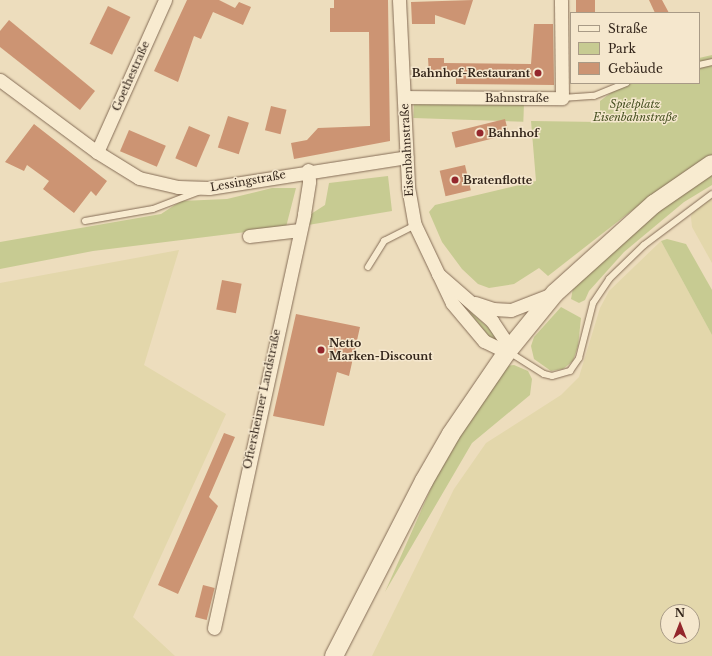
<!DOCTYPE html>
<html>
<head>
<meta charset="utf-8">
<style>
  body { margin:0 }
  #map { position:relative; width:712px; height:656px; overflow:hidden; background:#edddbd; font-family:"Libre Baskerville",serif }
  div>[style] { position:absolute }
  .farmland>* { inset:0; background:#e3d7ab }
  .green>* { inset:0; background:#c7cb92; transform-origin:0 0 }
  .building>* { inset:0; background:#cc9473; transform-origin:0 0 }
  .roads { filter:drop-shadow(0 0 1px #856d57) drop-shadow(0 0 1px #856d57) }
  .lane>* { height:6px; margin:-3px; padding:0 3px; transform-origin:3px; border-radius:3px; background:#f8ebd0 }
  .street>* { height:13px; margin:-6.5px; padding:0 6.5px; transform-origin:6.5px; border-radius:6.5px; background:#f8ebd0 }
  .secondary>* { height:18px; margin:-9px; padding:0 9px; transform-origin:9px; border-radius:9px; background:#f8ebd0 }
  .dots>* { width:11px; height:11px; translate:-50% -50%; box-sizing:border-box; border:2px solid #f5e7cd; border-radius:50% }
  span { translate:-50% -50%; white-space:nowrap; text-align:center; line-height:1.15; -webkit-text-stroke:3px #f5e7cd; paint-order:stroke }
  .poi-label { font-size:11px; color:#34261b; font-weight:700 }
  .right { translate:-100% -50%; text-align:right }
  .left { translate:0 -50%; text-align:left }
  .street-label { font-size:11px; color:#34261b }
  .park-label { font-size:11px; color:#475122; font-style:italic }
  .legend { position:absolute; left:570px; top:12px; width:130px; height:72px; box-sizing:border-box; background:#f5e7cd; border:1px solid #a89a86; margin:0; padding:5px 7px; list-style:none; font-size:12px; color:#34261b }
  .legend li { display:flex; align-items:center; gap:8px; height:20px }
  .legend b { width:20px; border:1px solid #a89a86 }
  .north { position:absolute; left:660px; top:604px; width:40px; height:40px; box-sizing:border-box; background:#f5e7cd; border:1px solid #a89a86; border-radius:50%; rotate:0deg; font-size:11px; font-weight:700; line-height:16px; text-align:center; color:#34261b }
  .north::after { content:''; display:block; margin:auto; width:14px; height:18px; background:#94272c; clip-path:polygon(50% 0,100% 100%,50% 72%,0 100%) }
</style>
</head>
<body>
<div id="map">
  <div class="farmland">
    <div style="clip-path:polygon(712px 198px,712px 263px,692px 227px,691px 217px,693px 208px)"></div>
    <div style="clip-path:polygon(evenodd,661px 241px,712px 335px,712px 656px,372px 656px,454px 489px,486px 443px,561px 395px,579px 377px,600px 308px,609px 291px,661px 241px,668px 612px,692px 612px,692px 636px,668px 636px,668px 612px)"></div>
    <div style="clip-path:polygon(179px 250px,144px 365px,226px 414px,133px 617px,175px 656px,0 656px,0 283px)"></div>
  </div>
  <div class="green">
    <div style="clip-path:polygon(712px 55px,712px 157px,630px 212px,548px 276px,539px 268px,514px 284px,489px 288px,478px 284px,462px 269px,442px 242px,429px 212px,435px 205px,536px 181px,531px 121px,600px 122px,600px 101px,624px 83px,699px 83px,699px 58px)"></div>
    <div style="left:414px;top:101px;width:110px;height:17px;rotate:2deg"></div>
    <div style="clip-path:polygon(712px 174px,712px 185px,684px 202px,624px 252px,589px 291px,585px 300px,579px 303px,571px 299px,573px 288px,662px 207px)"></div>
    <div style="clip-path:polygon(388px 176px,392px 211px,308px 225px,311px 214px,325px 205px,329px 183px)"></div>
    <div style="clip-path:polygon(272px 188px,296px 188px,286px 227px,93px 251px,0 269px,0 242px,161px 214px,181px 201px,227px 199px)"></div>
    <div style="clip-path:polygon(667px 239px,686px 244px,712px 290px,712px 335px,661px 241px)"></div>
    <div style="clip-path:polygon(561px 307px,581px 318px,578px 346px,573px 361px,563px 369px,551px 371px,534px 359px,531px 346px,534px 337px)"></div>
    <div style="clip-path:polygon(466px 308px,491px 330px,497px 342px,491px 340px)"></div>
    <div style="clip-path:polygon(514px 365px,528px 371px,532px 379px,530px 395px,472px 443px,385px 592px,436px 477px,475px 410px,507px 366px)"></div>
  </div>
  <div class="building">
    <div style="clip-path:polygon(187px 0,219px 0,235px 8px,239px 2px,251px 7px,243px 25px,213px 12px,201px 39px,194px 36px,178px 82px,154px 71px)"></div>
    <div style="clip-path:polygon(334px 0,388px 0,390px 141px,294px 159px,291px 143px,307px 140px,318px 128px,370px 126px,369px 32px,330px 32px,330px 8px,334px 8px)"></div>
    <div style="clip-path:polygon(473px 0,465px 25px,435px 15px,435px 24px,412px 24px,411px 2px)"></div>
    <div style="left:576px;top:0;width:19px;height:13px"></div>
    <div style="clip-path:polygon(649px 0,662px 0,669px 13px,655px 13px)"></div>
    <div style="left:108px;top:6px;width:25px;height:42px;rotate:26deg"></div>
    <div style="clip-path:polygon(9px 20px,95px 91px,80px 110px,0 47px,0 31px)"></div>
    <div style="clip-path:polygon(534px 24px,553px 24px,554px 85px,456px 84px,456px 75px,429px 75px,428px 58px,444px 58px,444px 63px,531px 64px)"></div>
    <div style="left:271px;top:106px;width:16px;height:25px;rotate:14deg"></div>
    <div style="left:228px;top:116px;width:22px;height:33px;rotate:18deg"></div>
    <div style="left:505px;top:119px;width:16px;height:55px;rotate:76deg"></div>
    <div style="clip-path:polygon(34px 124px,107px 181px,96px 196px,91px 191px,74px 213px,43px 189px,49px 181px,27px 165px,24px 171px,5px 162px)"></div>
    <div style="left:189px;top:126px;width:23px;height:35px;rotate:23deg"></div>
    <div style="left:129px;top:130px;width:40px;height:23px;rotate:23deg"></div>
    <div style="left:465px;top:165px;width:26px;height:26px;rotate:77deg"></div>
    <div style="left:222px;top:280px;width:20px;height:30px;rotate:11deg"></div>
    <div style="clip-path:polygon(296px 314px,360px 327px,349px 376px,337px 372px,324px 426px,273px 416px)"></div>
    <div style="clip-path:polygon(224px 433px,235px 437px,209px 497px,218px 506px,178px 594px,158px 585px)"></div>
    <div style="left:203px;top:585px;width:12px;height:33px;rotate:14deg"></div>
  </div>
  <div class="roads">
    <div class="lane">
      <div style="left:699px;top:65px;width:13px;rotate:-13deg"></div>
      <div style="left:562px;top:98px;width:32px;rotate:-4deg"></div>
      <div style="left:594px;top:96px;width:35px;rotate:-22deg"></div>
      <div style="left:85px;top:221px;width:69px;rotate:-10deg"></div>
      <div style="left:153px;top:209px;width:50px;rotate:-21deg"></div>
      <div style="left:368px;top:267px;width:31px;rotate:-58deg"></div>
      <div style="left:384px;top:241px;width:35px;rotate:-27deg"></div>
      <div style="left:509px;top:352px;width:41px;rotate:32.2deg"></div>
      <div style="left:544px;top:374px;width:8px;rotate:14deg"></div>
      <div style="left:552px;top:376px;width:19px;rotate:-16deg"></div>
      <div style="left:570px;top:371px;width:16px;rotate:-55deg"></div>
      <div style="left:579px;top:358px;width:57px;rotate:-75.7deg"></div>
      <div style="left:593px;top:303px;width:29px;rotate:-56deg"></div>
      <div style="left:609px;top:279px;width:49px;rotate:-44.2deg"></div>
      <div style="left:644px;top:245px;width:85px;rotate:-36.9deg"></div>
    </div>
    <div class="street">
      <div style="left:399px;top:0;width:187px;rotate:87.2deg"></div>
      <div style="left:408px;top:187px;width:39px;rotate:80deg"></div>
      <div style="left:415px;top:225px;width:86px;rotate:64.6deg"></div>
      <div style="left:452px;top:303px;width:50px;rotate:49.9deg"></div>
      <div style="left:484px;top:341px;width:25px;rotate:26deg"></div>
      <div style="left:0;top:80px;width:121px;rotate:36.6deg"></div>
      <div style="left:97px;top:152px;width:49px;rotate:31.8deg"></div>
      <div style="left:139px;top:178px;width:40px;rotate:13deg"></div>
      <div style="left:178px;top:187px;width:31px;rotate:2deg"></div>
      <div style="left:209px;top:188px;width:200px;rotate:-8.9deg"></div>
      <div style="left:405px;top:97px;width:157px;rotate:0.4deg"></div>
      <div style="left:562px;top:98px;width:98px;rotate:-90.6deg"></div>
      <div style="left:97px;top:152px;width:167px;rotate:-65.9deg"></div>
      <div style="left:249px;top:236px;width:51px;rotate:-6.7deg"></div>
      <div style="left:438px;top:274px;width:72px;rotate:41deg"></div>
      <div style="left:492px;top:321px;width:23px;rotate:56deg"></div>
      <div style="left:505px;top:340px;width:12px;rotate:81deg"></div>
      <div style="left:475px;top:303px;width:19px;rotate:18deg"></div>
      <div style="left:493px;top:309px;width:18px;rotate:3deg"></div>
      <div style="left:511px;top:310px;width:47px;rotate:-21.1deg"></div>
      <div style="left:214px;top:628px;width:424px;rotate:-77.7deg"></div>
      <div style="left:304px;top:214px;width:33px;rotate:-81deg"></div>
      <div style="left:309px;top:181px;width:11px;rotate:-95deg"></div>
    </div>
    <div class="secondary">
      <div style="left:334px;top:656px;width:197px;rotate:-62.8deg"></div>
      <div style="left:424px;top:481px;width:54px;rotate:-60.1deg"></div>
      <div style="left:451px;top:434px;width:99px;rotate:-55.7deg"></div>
      <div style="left:507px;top:352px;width:76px;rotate:-50.9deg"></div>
      <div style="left:555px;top:293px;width:133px;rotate:-42deg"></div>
      <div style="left:654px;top:204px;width:70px;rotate:-34.6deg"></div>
    </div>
  </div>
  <div class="dots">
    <div style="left:538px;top:73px;background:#94272c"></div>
    <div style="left:480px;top:133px;background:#94272c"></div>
    <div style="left:455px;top:180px;background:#94272c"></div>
    <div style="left:321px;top:350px;background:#94272c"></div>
  </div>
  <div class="poi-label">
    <span class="right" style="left:530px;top:73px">Bahnhof-Restaurant</span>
    <span class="left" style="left:488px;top:133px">Bahnhof</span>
    <span class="left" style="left:463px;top:180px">Bratenflotte</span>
    <span class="left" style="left:329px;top:350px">Netto<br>Marken-Discount</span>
  </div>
  <div class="street-label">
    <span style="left:131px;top:76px;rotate:-66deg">Goethestraße</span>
    <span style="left:517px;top:98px">Bahnstraße</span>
    <span style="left:407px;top:150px;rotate:-93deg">Eisenbahnstraße</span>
    <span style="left:248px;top:181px;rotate:-10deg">Lessingstraße</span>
    <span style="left:262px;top:399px;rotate:-78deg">Oftersheimer Landstraße</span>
  </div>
  <div class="park-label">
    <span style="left:635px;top:111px">Spielplatz<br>Eisenbahnstraße</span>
  </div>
  <ul class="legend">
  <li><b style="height:5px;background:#f8ebd0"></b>Straße</li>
  <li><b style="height:11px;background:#c7cb92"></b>Park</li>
  <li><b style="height:11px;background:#cc9473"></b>Gebäude</li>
  </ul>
  <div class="north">N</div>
</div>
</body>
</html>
